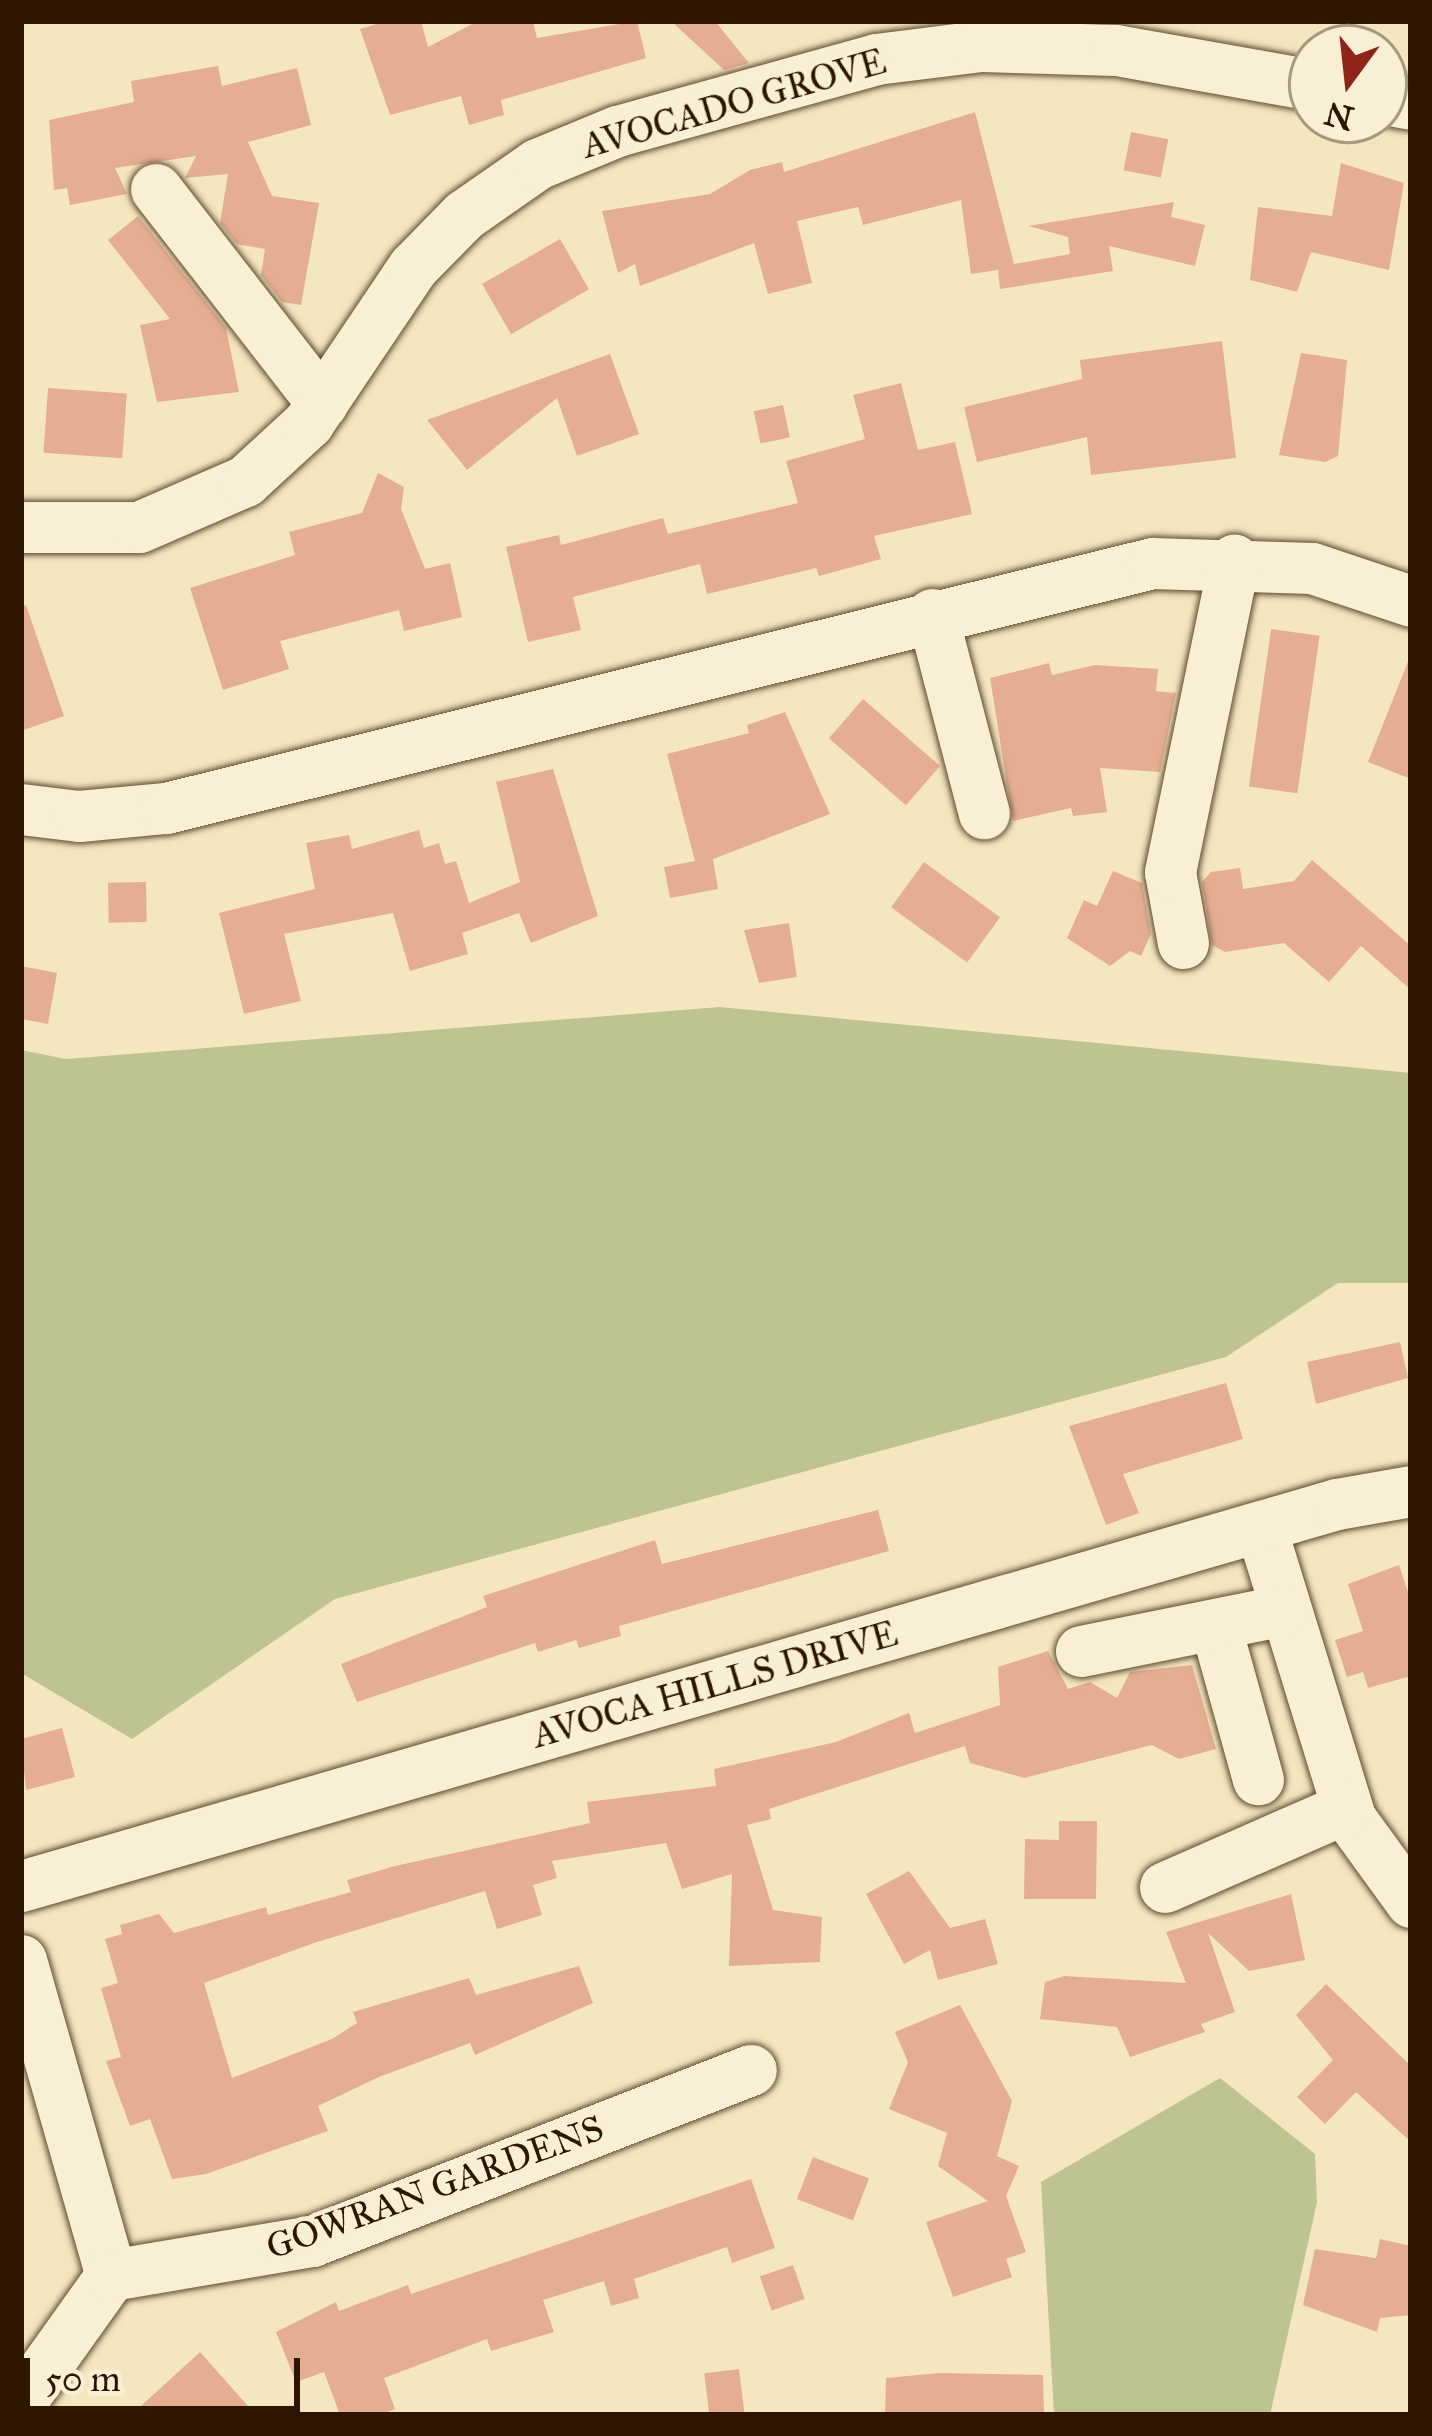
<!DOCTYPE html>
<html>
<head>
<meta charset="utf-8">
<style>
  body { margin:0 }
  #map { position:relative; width:1432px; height:2436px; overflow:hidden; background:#f4e7bf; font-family:"IM FELL Great Primer",serif }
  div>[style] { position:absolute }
  .green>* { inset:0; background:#bec490 }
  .building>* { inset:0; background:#e6ae91; transform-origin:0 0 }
  .roads { filter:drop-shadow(0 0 3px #604a30) drop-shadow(0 0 3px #604a30) }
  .minor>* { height:51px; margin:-25.5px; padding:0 25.5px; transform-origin:25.5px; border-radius:25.5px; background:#f8efd5 }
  span { translate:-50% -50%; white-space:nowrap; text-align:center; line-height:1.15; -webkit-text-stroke:9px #f8efd5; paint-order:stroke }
  .street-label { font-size:36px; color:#2e1500 }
  .frame { position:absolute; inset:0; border:24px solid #2e1500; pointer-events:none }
  .north { position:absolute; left:1288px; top:24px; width:120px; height:120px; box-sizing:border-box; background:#f8efd5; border:3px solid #a79880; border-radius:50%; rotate:195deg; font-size:33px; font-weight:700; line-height:48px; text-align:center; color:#2e1500 }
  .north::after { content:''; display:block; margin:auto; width:42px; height:54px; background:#8f2418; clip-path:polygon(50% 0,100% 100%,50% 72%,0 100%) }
  .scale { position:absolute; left:24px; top:2358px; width:276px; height:54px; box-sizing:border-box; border:6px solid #2e1500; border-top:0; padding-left:15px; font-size:36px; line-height:42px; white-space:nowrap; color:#2e1500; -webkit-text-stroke:9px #f8efd5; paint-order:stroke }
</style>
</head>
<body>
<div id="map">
  <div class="green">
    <div style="clip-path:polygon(720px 1007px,1411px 1073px,1411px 1283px,1338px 1283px,1226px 1357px,335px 1599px,132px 1739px,21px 1673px,21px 1050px,66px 1059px)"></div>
    <div style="clip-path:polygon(1220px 2078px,1315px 2154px,1317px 2202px,1270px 2415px,1054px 2415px,1041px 2182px)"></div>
  </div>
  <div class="building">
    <div style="clip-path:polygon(386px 21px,421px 21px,428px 47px,478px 21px,533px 21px,537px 38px,637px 21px,646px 58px,501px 100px,504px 115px,469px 125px,461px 96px,390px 115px,360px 29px)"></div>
    <div style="clip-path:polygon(671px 21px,715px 21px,749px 63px,724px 70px)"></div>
    <div style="clip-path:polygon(218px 66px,222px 86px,297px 68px,311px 125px,248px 142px,272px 196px,319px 203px,301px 305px,282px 302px,261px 275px,265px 249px,237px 244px,220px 223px,228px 174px,185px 178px,196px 156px,115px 168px,127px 194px,70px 205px,67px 188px,54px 190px,49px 120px,134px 102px,131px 81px)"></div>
    <div style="clip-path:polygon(975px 112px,1014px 264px,1070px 254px,1068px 237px,1028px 226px,1174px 202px,1171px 217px,1205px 225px,1195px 266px,1109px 246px,1113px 271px,1000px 289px,998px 270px,971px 274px,961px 200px,863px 225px,858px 207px,797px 221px,812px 283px,768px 294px,754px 243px,640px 286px,635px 264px,618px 273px,602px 211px,710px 194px,750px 170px,782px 162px,784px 172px)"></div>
    <div style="left:1131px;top:132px;width:38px;height:39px;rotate:11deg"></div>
    <div style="clip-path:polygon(1341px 163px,1404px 183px,1389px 270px,1311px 252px,1297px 292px,1250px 280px,1258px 207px,1332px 216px)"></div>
    <div style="clip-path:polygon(138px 216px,226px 328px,239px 392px,157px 402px,140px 325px,170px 319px,108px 240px)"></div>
    <div style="left:560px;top:239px;width:58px;height:90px;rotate:60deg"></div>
    <div style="clip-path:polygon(1222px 341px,1236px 458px,1091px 475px,1087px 437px,977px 462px,964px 407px,1082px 379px,1080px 360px)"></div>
    <div style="clip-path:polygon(1301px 353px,1347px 360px,1338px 456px,1325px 462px,1279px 455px)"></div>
    <div style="clip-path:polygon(610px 354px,639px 434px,577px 456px,557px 398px,467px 470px,427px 420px)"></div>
    <div style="clip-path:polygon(901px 383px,918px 450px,955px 442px,972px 514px,874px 536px,881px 559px,819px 576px,816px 568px,707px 594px,700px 564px,573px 597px,581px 630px,528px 642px,506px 547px,559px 535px,561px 545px,663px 518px,668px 534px,798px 503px,786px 461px,865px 439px,853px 395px)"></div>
    <div style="left:48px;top:388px;width:79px;height:65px;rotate:4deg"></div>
    <div style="left:783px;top:405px;width:33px;height:30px;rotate:78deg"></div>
    <div style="clip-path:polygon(378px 473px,404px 487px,401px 509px,425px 569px,450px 563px,462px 617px,404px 631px,399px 610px,280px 641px,289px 669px,223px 690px,190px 588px,295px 555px,289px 532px,362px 513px)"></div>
    <div style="clip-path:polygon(26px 605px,64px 716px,21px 731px,21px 606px)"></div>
    <div style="left:1271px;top:629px;width:49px;height:159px;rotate:8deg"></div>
    <div style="clip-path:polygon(1409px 659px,1411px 660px,1411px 779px,1368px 762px)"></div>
    <div style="clip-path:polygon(1049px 663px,1052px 675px,1095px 665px,1158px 669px,1156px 691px,1176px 693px,1160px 772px,1100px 768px,1107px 812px,1073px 816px,1071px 808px,1013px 821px,990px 678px)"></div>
    <div style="left:863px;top:699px;width:102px;height:52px;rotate:41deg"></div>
    <div style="clip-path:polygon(785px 712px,830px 814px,713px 859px,718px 889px,670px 898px,664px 867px,695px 861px,667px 754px,749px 733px,747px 725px)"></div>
    <div style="clip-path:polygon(553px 769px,598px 916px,531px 943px,519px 913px,462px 933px,468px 954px,410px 971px,393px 913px,284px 934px,301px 1001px,244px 1014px,219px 913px,315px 889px,306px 843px,349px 835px,352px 849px,419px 830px,424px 848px,439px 843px,445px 864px,456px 861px,469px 903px,520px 882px,496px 782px)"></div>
    <div style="clip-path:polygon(1312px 860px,1411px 946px,1411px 990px,1361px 946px,1329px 982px,1284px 943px,1225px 952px,1212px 945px,1202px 882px,1211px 872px,1240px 868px,1243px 889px,1294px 881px)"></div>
    <div style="left:924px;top:862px;width:94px;height:56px;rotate:36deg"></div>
    <div style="clip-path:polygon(1113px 871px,1142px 883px,1151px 934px,1141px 956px,1130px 951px,1110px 966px,1067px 938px,1084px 900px,1097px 906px)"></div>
    <div style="left:146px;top:882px;width:40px;height:38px;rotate:89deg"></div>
    <div style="clip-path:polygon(789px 923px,797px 977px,759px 983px,744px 930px)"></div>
    <div style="clip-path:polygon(21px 966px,57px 973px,48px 1024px,21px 1019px)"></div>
    <div style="clip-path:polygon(1400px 1342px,1408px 1378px,1316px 1404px,1307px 1362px)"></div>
    <div style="clip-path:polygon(1226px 1383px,1243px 1439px,1123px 1474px,1139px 1513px,1106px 1525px,1069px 1426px)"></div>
    <div style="clip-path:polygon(878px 1510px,889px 1551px,619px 1626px,621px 1636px,579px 1648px,576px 1640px,538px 1652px,535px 1643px,357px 1702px,341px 1664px,487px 1607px,483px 1596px,655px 1540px,662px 1564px)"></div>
    <div style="clip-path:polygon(1399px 1565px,1411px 1601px,1411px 1676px,1368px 1688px,1363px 1672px,1347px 1677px,1335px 1640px,1363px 1631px,1348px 1584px)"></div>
    <div style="clip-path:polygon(1048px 1651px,1068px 1689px,1090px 1682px,1117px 1698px,1130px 1672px,1192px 1665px,1216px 1749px,1179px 1759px,1152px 1745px,1024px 1778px,970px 1763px,965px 1746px,769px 1809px,771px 1819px,747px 1825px,773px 1910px,822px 1917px,820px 1962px,729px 1966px,732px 1874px,682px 1889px,666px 1843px,552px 1861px,557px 1878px,533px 1885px,542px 1915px,497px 1929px,485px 1891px,317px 1942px,204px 1983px,232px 2078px,332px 2039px,357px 2023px,353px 2012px,469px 1978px,476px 1995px,579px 1966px,593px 2003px,475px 2055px,470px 2043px,379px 2077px,318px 2106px,328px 2131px,206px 2174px,172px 2179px,150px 2119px,130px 2126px,106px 2061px,121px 2057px,101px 1988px,118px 1983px,105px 1939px,122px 1934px,120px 1925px,159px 1914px,174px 1933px,266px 1907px,268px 1915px,351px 1892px,347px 1880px,395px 1866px,590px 1823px,587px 1802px,716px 1786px,714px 1769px,836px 1742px,909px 1713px,915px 1733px,1000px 1705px,998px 1667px)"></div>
    <div style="clip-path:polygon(62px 1728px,75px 1777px,26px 1790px,21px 1739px)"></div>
    <div style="clip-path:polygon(1059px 1821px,1097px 1821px,1096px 1899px,1024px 1899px,1025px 1839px,1059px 1840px)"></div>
    <div style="clip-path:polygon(909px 1871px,950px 1928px,985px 1919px,998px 1964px,938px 1980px,930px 1950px,904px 1964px,866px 1894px)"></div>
    <div style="clip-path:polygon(1291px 1894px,1305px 1960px,1249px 1971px,1208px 1933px,1235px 2012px,1201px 2024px,1205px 2032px,1130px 2057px,1117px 2027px,1040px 2019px,1045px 1982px,1064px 1976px,1186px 1983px,1166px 1932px)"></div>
    <div style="clip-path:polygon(1326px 1984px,1411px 2066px,1411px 2142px,1356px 2092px,1325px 2124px,1297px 2097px,1333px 2060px,1296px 2015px)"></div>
    <div style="clip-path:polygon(960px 2005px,1012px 2101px,997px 2156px,1019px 2166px,1006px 2196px,1026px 2252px,1006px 2259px,1012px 2277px,953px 2297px,926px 2222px,988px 2201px,938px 2166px,947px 2133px,889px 2109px,908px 2062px,895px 2032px)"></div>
    <div style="left:813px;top:2157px;width:60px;height:45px;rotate:21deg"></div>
    <div style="clip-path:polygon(751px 2179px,775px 2248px,732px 2263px,727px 2247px,634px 2279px,639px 2298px,611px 2306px,604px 2281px,543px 2300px,554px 2332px,491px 2351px,487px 2339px,384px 2378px,395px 2409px,380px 2415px,340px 2415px,324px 2372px,296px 2382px,276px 2332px,336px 2302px,339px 2311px,408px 2285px,411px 2294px)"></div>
    <div style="clip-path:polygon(1380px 2239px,1411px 2246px,1411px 2315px,1380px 2318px,1377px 2332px,1303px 2305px,1315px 2249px,1376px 2258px)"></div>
    <div style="left:793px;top:2265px;width:36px;height:35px;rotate:71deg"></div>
    <div style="clip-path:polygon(200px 2352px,256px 2415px,131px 2415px)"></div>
    <div style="left:739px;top:2369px;width:46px;height:35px;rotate:83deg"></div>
    <div style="clip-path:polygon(940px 2373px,1043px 2375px,1044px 2415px,885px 2415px,886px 2378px)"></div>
  </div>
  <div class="roads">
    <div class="minor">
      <div style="left:1384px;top:99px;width:27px;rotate:10deg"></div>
      <div style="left:156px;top:189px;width:271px;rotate:52.2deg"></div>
      <div style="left:21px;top:527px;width:118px"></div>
      <div style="left:139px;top:527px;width:116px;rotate:-23.5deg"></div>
      <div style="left:245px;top:481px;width:86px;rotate:-42.6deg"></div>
      <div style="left:308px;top:423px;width:188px;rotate:-56.1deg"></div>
      <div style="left:413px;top:267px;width:73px;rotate:-45.6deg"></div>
      <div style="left:464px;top:215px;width:89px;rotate:-34.9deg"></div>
      <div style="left:537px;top:164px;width:87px;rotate:-22.4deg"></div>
      <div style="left:617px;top:131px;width:269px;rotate:-15.5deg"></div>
      <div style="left:876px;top:59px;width:106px;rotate:-7.1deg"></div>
      <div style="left:981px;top:46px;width:135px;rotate:1.7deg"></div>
      <div style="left:1116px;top:50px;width:199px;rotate:10.1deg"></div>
      <div style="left:932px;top:614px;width:206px;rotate:75.4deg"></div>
      <div style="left:21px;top:809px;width:58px;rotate:6.9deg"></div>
      <div style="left:79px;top:816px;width:87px;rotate:-5.3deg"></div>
      <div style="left:166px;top:808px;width:1016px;rotate:-13.95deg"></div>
      <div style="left:1152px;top:563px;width:160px;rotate:1.8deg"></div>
      <div style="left:1312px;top:568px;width:104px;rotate:18.4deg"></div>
      <div style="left:1183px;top:943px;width:72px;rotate:-100.4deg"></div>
      <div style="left:1170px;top:872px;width:319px;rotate:-78.4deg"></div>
      <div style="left:1261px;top:1528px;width:303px;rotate:72.9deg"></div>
      <div style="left:1350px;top:1818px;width:104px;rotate:54deg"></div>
      <div style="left:1216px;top:1628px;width:157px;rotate:74.5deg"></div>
      <div style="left:1081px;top:1651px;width:207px;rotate:-11.4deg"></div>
      <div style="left:21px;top:1886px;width:1370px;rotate:-16.19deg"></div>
      <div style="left:1337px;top:1504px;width:75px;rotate:-10deg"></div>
      <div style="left:1165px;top:1887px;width:197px;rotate:-23.6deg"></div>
      <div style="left:21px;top:1960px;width:328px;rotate:74.1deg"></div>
      <div style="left:111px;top:2275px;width:155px;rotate:125.5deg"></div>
      <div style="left:111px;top:2275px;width:204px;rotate:-9.6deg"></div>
      <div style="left:312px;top:2241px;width:471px;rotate:-21.3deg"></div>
    </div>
  </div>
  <div class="street-label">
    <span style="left:734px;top:104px;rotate:-16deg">AVOCADO GROVE</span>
    <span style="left:715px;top:1685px;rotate:-16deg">AVOCA HILLS DRIVE</span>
    <span style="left:435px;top:2188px;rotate:-20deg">GOWRAN GARDENS</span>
  </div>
  <div class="frame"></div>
  <div class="north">N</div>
  <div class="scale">50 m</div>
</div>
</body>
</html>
